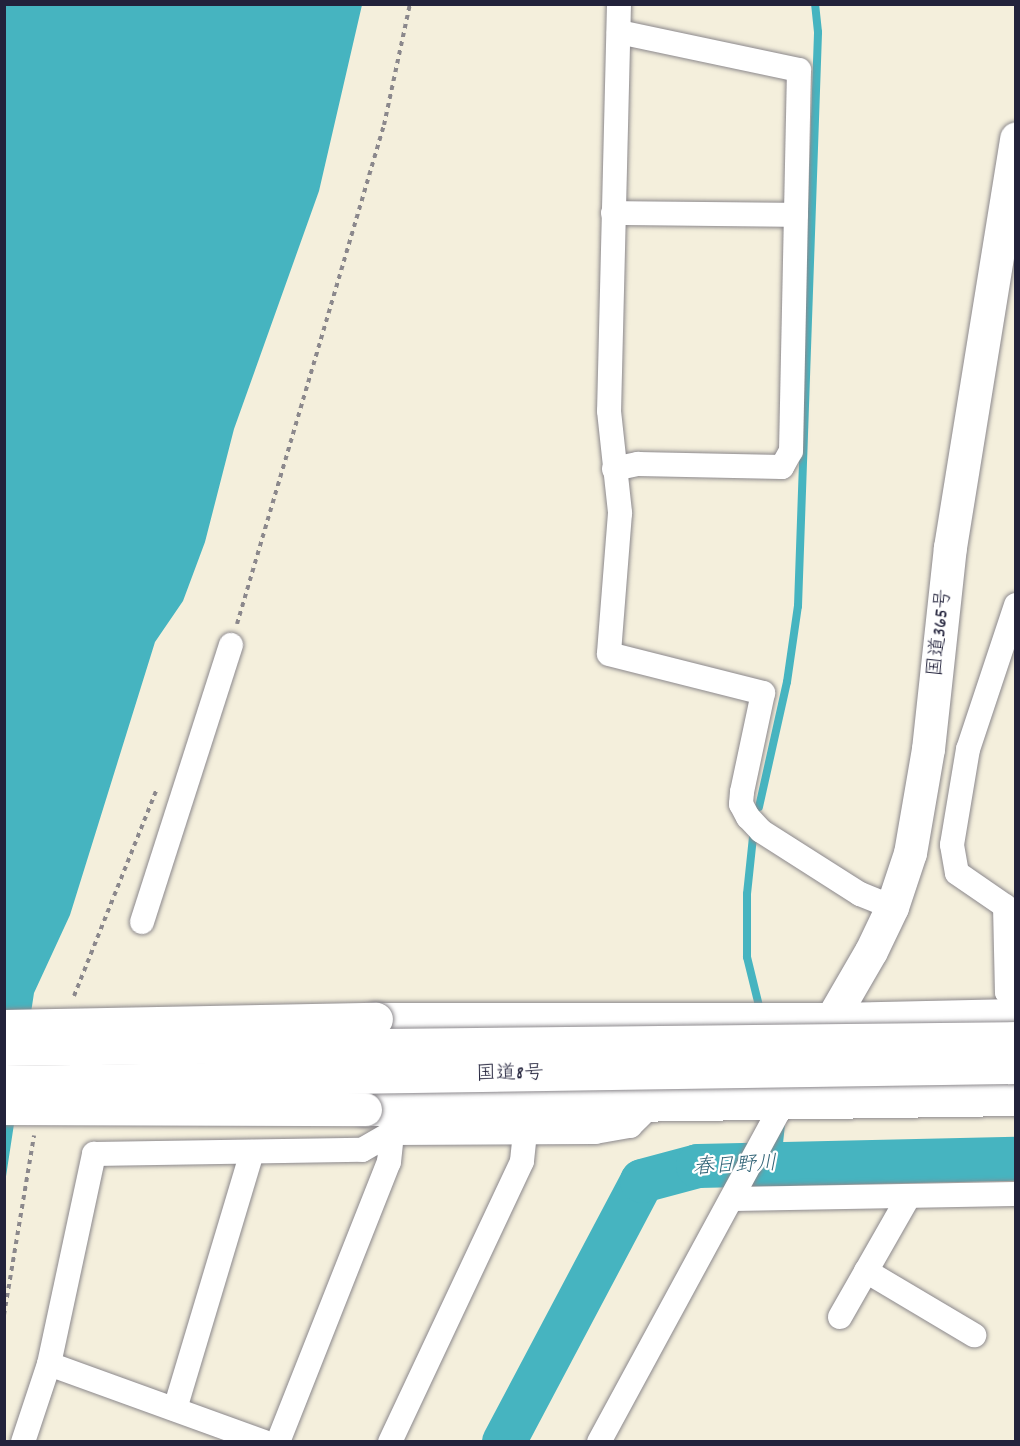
<!DOCTYPE html>
<html>
<head>
<meta charset="utf-8">
<style>
  body { margin:0 }
  #map { position:relative; width:1020px; height:1446px; overflow:hidden; background:#f4efdc; font-family:Dekko,"Klee One",sans-serif }
  div>[style] { position:absolute }
  .water>* { inset:0; background:#46b4c0 }
  .stream>* { height:8px; margin:-4px; padding:0 4px; transform-origin:4px; border-radius:4px; background:#46b4c0 }
  .river>* { height:44px; margin:-22px; padding:0 22px; transform-origin:22px; border-radius:22px; background:#46b4c0 }
  .path>* { height:4px; margin-top:-2px; transform-origin:0; background:repeating-linear-gradient(90deg,#8b888c 0 4.5px,transparent 0 9px) }
  .roads { filter:drop-shadow(0 0 2px #8b888c) drop-shadow(0 0 2px #8b888c) }
  .minor>* { height:24px; margin:-12px; padding:0 12px; transform-origin:12px; border-radius:12px; background:#fff }
  .highway>* { height:33px; margin:-16.5px; padding:0 16.5px; transform-origin:16.5px; border-radius:16.5px; background:#fff }
  .bridges { filter:drop-shadow(0 0 2px #8b888c) drop-shadow(0 0 2px #8b888c) }
  .highway-bridge>* { height:33px; margin:-16.5px; padding:0 16.5px; transform-origin:16.5px; border-radius:16.5px; background:#fff }
  span { translate:-50% -50%; white-space:nowrap; text-align:center; line-height:1.15; -webkit-text-stroke:4.5px #fff; paint-order:stroke }
  .street-label { font-size:20px; color:#22223b }
  .water-label { font-size:21px; color:#326477; font-style:italic }
  .frame { position:absolute; inset:0; border:6px solid #22223b; pointer-events:none }
</style>
</head>
<body>
<div id="map">
  <div class="water">
    <div style="clip-path:polygon(5px 5px,362px 5px,319px 191px,234px 429px,205px 542px,183px 601px,155px 642px,70px 915px,34px 993px,5px 1183px)"></div>
  </div>
  <div class="stream">
    <div style="left:759px;top:807px;width:128px;rotate:-77.4deg"></div>
    <div style="left:787px;top:682px;width:77px;rotate:-81.8deg"></div>
    <div style="left:798px;top:606px;width:574px;rotate:-88deg"></div>
    <div style="left:818px;top:32px;width:28px;rotate:-96deg"></div>
    <div style="left:753px;top:837px;width:57px;rotate:96deg"></div>
    <div style="left:747px;top:894px;width:63px;rotate:90deg"></div>
    <div style="left:747px;top:957px;width:55px;rotate:76.2deg"></div>
    <div style="left:768px;top:1162px;width:22px;rotate:-60deg"></div>
    <div style="left:779px;top:1143px;width:19px;rotate:-84deg"></div>
  </div>
  <div class="river">
    <div style="left:504px;top:1442px;width:295px;rotate:-62.1deg"></div>
    <div style="left:642px;top:1181px;width:58px;rotate:-15deg"></div>
    <div style="left:698px;top:1166px;width:318px;rotate:-1.3deg"></div>
  </div>
  <div class="path">
    <div style="left:237px;top:624px;width:520px;rotate:-73.59deg"></div>
    <div style="left:384px;top:125px;width:124px;rotate:-77.9deg"></div>
    <div style="left:74px;top:996px;width:223px;rotate:-68.2deg"></div>
    <div style="left:4px;top:1315px;width:182px;rotate:-80.5deg"></div>
  </div>
  <div class="roads">
    <div class="minor">
      <div style="left:619px;top:4px;width:407px;rotate:91.4deg"></div>
      <div style="left:609px;top:411px;width:103px;rotate:83.8deg"></div>
      <div style="left:620px;top:513px;width:141px;rotate:94.5deg"></div>
      <div style="left:609px;top:654px;width:159px;rotate:14.2deg"></div>
      <div style="left:763px;top:693px;width:101px;rotate:102deg"></div>
      <div style="left:742px;top:792px;width:12px;rotate:95deg"></div>
      <div style="left:741px;top:804px;width:15px;rotate:62deg"></div>
      <div style="left:748px;top:817px;width:19px;rotate:47deg"></div>
      <div style="left:761px;top:831px;width:117px;rotate:32.5deg"></div>
      <div style="left:860px;top:894px;width:35px;rotate:22deg"></div>
      <div style="left:613px;top:213px;width:183px;rotate:0.6deg"></div>
      <div style="left:614px;top:469px;width:25px;rotate:-12deg"></div>
      <div style="left:638px;top:464px;width:144px;rotate:1.2deg"></div>
      <div style="left:782px;top:467px;width:18px;rotate:-61deg"></div>
      <div style="left:791px;top:451px;width:381px;rotate:-88.8deg"></div>
      <div style="left:799px;top:70px;width:184px;rotate:-168.1deg"></div>
      <div style="left:1016px;top:605px;width:152px;rotate:108.4deg"></div>
      <div style="left:968px;top:749px;width:97px;rotate:99.5deg"></div>
      <div style="left:952px;top:845px;width:28px;rotate:80deg"></div>
      <div style="left:957px;top:873px;width:58px;rotate:34.5deg"></div>
      <div style="left:1005px;top:906px;width:86px;rotate:88.7deg"></div>
      <div style="left:1007px;top:992px;width:9px"></div>
      <div style="left:142px;top:922px;width:291px;rotate:-72.2deg"></div>
      <div style="left:732px;top:1199px;width:284px;rotate:-1deg"></div>
      <div style="left:866px;top:1271px;width:126px;rotate:30.7deg"></div>
      <div style="left:840px;top:1317px;width:139px;rotate:-60.3deg"></div>
      <div style="left:49px;top:1364px;width:229px;rotate:19.9deg"></div>
      <div style="left:175px;top:1409px;width:268px;rotate:-73.3deg"></div>
      <div style="left:23px;top:1442px;width:82px;rotate:-71.6deg"></div>
      <div style="left:49px;top:1364px;width:215px;rotate:-77.9deg"></div>
      <div style="left:94px;top:1154px;width:268px;rotate:-0.9deg"></div>
      <div style="left:362px;top:1150px;width:34px;rotate:-30deg"></div>
      <div style="left:392px;top:1133px;width:203px;rotate:-0.3deg"></div>
      <div style="left:595px;top:1132px;width:36px;rotate:-10deg"></div>
      <div style="left:630px;top:1126px;width:33px;rotate:-45deg"></div>
      <div style="left:278px;top:1442px;width:301px;rotate:-68.4deg"></div>
      <div style="left:389px;top:1162px;width:29px;rotate:-84deg"></div>
      <div style="left:390px;top:1442px;width:310px;rotate:-64.8deg"></div>
      <div style="left:522px;top:1161px;width:28px;rotate:-84deg"></div>
      <div style="left:599px;top:1442px;width:388px;rotate:-61.5deg"></div>
    </div>
    <div class="highway">
      <div style="left:376px;top:1019px;width:459px"></div>
      <div style="left:835px;top:1019px;width:181px;rotate:-1.3deg"></div>
      <div style="left:784px;top:1101px;width:173px;rotate:-59.9deg"></div>
      <div style="left:871px;top:951px;width:49px;rotate:-64.5deg"></div>
      <div style="left:892px;top:907px;width:57px;rotate:-71.6deg"></div>
      <div style="left:910px;top:853px;width:106px;rotate:-80.2deg"></div>
      <div style="left:928px;top:749px;width:203px;rotate:-83.8deg"></div>
      <div style="left:950px;top:547px;width:414px;rotate:-80.8deg"></div>
      <div style="left:365px;top:1109px;width:651px;rotate:-0.88deg"></div>
    </div>
  </div>
  <div class="bridges">
    <div class="highway-bridge">
      <div style="left:4px;top:1026px;width:372px;rotate:-1.1deg"></div>
      <div style="left:4px;top:1049px;width:1012px;rotate:-0.62deg"></div>
      <div style="left:4px;top:1082px;width:1012px;rotate:-0.85deg"></div>
      <div style="left:4px;top:1108px;width:361px;rotate:0.2deg"></div>
    </div>
  </div>
  <div class="street-label">
    <span style="left:941px;top:633px;rotate:-84deg">国道365号</span>
    <span style="left:510px;top:1075px;rotate:-1deg">国道8号</span>
  </div>
  <div class="water-label">
    <span style="left:735px;top:1167px;rotate:-3deg">春日野川</span>
  </div>
  <div class="frame"></div>
</div>
</body>
</html>
